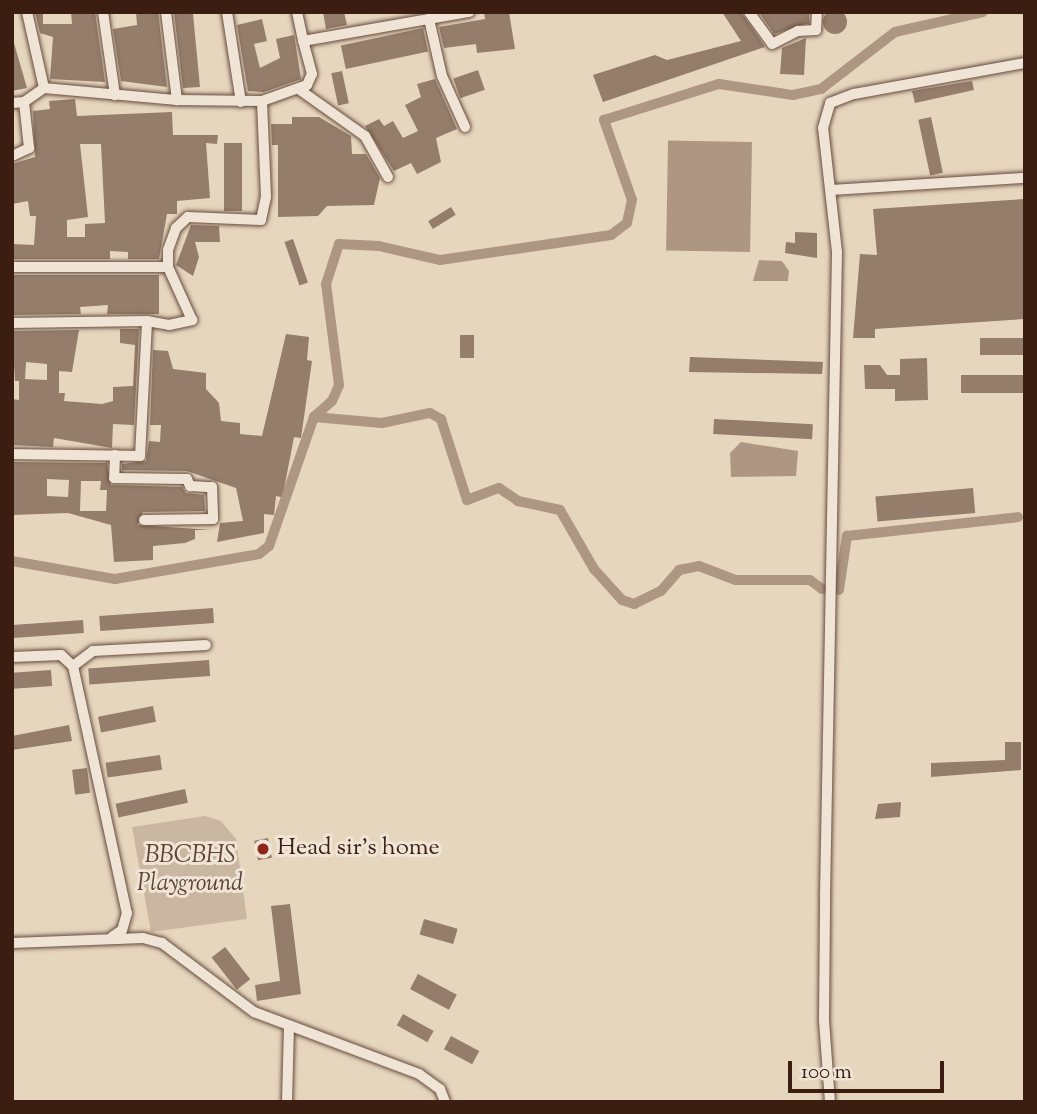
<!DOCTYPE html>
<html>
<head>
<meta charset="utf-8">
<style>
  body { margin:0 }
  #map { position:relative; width:1037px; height:1114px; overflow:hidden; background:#e7d6be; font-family:"Sorts Mill Goudy",serif }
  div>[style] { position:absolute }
  .green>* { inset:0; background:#cab7a1 }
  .water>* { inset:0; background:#ad9783; transform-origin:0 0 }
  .canal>* { height:10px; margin:-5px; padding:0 5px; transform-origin:5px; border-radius:5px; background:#ad9783 }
  .building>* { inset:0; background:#947d6b; transform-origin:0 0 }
  .round { border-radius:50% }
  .roads { filter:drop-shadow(0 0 2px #664b3c) drop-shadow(0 0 2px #664b3c) }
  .minor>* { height:10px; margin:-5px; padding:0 5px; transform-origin:5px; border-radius:5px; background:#efe4d5 }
  .dots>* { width:19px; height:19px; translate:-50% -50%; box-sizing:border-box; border:4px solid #efe4d5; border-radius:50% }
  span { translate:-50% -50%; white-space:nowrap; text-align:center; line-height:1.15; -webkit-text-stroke:6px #efe4d5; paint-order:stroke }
  .poi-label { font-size:24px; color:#3b1d11 }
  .left { translate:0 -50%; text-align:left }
  .park-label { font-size:24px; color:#5f4435; font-style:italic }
  .frame { position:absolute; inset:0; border:14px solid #3b1d11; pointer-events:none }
  .scale { position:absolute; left:788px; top:1061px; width:156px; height:32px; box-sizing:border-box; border:4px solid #3b1d11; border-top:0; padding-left:9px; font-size:21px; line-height:24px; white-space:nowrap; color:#3b1d11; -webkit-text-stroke:5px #efe4d5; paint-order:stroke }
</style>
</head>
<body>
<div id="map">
  <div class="green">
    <div style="clip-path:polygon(205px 816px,221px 821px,236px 839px,247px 919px,151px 932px,132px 827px)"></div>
  </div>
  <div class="water">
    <div style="left:752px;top:142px;width:110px;height:84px;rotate:91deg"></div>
    <div style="clip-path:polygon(759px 260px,782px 261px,789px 271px,788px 281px,753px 281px)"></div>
    <div style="clip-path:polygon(741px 442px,798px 451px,796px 476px,731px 477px,730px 453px)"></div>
  </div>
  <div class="canal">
    <div style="left:314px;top:417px;width:24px;rotate:-42deg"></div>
    <div style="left:332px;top:401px;width:17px;rotate:-66deg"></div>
    <div style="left:339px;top:385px;width:102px;rotate:-97.3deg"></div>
    <div style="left:326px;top:284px;width:42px;rotate:-72deg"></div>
    <div style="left:339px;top:244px;width:40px;rotate:2.9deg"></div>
    <div style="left:379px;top:246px;width:63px;rotate:12.9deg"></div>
    <div style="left:440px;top:260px;width:173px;rotate:-8.3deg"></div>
    <div style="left:611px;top:235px;width:20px;rotate:-37deg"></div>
    <div style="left:627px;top:223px;width:24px;rotate:-78deg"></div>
    <div style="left:632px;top:200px;width:85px;rotate:-109.3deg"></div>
    <div style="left:604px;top:120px;width:121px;rotate:-17.4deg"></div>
    <div style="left:719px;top:84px;width:75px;rotate:8.5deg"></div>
    <div style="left:793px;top:95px;width:29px;rotate:-12deg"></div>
    <div style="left:821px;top:89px;width:93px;rotate:-37.6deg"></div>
    <div style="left:895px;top:32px;width:90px;rotate:-12.8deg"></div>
    <div style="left:12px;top:561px;width:105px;rotate:9.9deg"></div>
    <div style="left:115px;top:579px;width:146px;rotate:-9.8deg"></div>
    <div style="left:259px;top:554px;width:13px;rotate:-39deg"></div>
    <div style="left:269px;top:546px;width:137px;rotate:-70.8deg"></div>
    <div style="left:314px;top:417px;width:68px;rotate:5deg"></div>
    <div style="left:382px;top:423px;width:49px;rotate:-11.8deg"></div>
    <div style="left:430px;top:413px;width:13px;rotate:29deg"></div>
    <div style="left:441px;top:419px;width:85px;rotate:72.2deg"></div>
    <div style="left:467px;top:500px;width:34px;rotate:-21deg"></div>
    <div style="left:499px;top:488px;width:23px;rotate:34deg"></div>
    <div style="left:518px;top:501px;width:43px;rotate:12.1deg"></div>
    <div style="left:560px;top:510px;width:68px;rotate:60deg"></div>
    <div style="left:594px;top:569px;width:42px;rotate:47.9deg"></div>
    <div style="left:622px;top:600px;width:13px;rotate:18deg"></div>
    <div style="left:634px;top:604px;width:30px;rotate:-26deg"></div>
    <div style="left:661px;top:591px;width:28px;rotate:-49deg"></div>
    <div style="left:679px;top:570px;width:20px;rotate:-11deg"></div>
    <div style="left:699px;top:566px;width:39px;rotate:21deg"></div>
    <div style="left:735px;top:580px;width:75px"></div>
    <div style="left:810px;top:580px;width:15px;rotate:37deg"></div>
    <div style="left:839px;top:590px;width:55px;rotate:-81.6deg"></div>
    <div style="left:847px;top:536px;width:172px;rotate:-6.3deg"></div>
  </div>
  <div class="building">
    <div class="round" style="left:823px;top:10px;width:24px;height:24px"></div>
    <div style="clip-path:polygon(35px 12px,43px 12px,43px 24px,72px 24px,71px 12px,95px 12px,105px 82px,50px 79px,53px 37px,40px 33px)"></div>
    <div style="clip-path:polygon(136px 12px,158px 12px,167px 87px,121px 81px,113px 29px,137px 25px)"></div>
    <div style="clip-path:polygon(174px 12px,193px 14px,200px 87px,183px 88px)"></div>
    <div style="clip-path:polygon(323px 12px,344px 12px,347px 25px,326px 29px)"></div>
    <div style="clip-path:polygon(484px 12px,509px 12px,515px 49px,477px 53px,476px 44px,444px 48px,439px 27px,485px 19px)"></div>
    <div style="clip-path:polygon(722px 12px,741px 12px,765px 47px,603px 102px,593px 75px,655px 55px,667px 60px,741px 41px)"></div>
    <div style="clip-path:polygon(759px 12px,809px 12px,809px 23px,774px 34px)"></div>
    <div style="clip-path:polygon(262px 19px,267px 41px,254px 44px,260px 68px,280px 58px,276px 39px,294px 35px,301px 79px,264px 92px,248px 91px,237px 25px)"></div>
    <div style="left:423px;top:28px;width:24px;height:84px;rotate:78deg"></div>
    <div style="clip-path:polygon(12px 36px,27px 88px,12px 91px)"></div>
    <div style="clip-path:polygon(806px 38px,804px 75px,780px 74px,782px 48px)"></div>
    <div style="left:478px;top:70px;width:21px;height:26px;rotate:71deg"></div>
    <div style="left:342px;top:71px;width:33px;height:11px;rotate:78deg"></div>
    <div style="clip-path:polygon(435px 79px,457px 129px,436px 138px,441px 162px,417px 174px,411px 163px,394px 171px,365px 126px,379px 119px,384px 126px,393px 121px,403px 138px,418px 131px,405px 105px,421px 97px,417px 84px)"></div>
    <div style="clip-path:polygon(972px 81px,974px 90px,915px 103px,912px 91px)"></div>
    <div style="clip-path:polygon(evenodd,75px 99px,77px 116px,172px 112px,173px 135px,218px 135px,217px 144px,206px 143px,210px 198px,177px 201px,177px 214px,167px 214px,159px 259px,128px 259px,128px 252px,110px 251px,110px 259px,12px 259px,12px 244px,34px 245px,36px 216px,30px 216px,28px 201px,12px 204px,12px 164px,35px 157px,33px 111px,50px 109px,49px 101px,75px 99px,80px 144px,101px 144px,105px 223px,85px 224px,85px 237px,67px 237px,67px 220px,88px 217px,80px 144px)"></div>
    <div style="clip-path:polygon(292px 117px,319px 117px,351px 136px,352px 154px,366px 154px,380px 178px,374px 205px,327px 206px,318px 216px,278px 217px,278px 145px,272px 145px,271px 124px,292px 124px)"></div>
    <div style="left:931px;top:117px;width:57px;height:13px;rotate:78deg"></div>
    <div style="left:224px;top:143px;width:18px;height:68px"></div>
    <div style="clip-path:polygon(1025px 199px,1025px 319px,875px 329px,875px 338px,853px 338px,860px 254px,877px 255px,873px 209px)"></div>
    <div style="left:451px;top:207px;width:9px;height:27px;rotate:58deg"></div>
    <div style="clip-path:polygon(191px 225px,219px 226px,220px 242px,195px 242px,199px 257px,193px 276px,176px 265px)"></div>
    <div style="clip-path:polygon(795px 232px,817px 233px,817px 258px,785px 253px,786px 242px,795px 243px)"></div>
    <div style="left:293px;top:239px;width:46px;height:9px;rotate:71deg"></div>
    <div style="clip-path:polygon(12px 275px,159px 275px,159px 314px,107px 314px,108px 305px,80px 307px,81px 314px,12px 315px)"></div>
    <div style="clip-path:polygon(evenodd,120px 329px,139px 329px,134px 425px,113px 424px,112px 448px,54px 438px,53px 447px,12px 445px,12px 399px,19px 400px,19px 381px,15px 381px,12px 331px,79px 330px,72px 372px,59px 371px,59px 393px,65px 393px,64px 401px,102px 404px,113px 401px,113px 387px,133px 386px,135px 345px,120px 343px,120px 329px,26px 362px,47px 364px,47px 380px,25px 379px,26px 362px)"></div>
    <div style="clip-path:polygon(286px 334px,309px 337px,307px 360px,312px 361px,301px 438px,294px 437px,284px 489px,281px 497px,276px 496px,274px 515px,264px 514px,264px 533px,217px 542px,220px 523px,243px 521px,236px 488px,187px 471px,122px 470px,122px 464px,146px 461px,149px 441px,160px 442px,161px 425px,150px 425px,153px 350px,168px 351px,173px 369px,206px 373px,206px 389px,219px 403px,221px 421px,240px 423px,240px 434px,262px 436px)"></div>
    <div style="left:460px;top:335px;width:14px;height:23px"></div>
    <div style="left:1025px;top:338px;width:17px;height:45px;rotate:90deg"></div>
    <div style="clip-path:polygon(690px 357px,823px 362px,822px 374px,689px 372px)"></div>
    <div style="clip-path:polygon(927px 358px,928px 400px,895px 401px,895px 389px,865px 389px,864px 365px,880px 365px,887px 375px,900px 375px,900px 359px)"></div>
    <div style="left:1025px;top:375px;width:18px;height:64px;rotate:90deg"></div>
    <div style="left:714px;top:419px;width:99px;height:15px;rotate:3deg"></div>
    <div style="clip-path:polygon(evenodd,12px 462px,107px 463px,111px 485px,182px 487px,186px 493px,204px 495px,205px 511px,143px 512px,138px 525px,212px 530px,195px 530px,195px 539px,185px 543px,153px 546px,153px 560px,114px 562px,111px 525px,68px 513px,12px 515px,12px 462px,47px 479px,69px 480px,68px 497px,47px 496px,47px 479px,12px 462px,81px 481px,101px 481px,100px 490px,107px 490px,106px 511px,80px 511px,81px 481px)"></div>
    <div style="left:973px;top:488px;width:25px;height:98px;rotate:85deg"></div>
    <div style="left:213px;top:608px;width:15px;height:114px;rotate:86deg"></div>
    <div style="left:83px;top:620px;width:13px;height:71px;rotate:86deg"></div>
    <div style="left:209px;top:660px;width:16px;height:121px;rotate:86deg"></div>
    <div style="left:51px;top:670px;width:16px;height:39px;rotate:86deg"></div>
    <div style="left:153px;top:706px;width:16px;height:56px;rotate:79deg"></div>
    <div style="clip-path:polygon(69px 725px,72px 741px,12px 750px,12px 736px)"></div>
    <div style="clip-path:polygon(1005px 742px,1021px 742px,1021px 770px,931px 777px,931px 763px,1005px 760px)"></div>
    <div style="left:160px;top:755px;width:15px;height:55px;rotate:82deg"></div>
    <div style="left:87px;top:768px;width:25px;height:15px;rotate:83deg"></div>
    <div style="left:185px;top:789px;width:14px;height:71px;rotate:78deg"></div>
    <div style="clip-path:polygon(901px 802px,900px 817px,875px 819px,878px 804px)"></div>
    <div style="left:268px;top:838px;width:20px;height:14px;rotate:79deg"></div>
    <div style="clip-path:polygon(290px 904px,301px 994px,257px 1001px,255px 985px,280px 981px,271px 906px)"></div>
    <div style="left:424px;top:919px;width:35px;height:16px;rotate:16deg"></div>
    <div style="left:225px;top:947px;width:41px;height:17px;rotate:52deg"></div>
    <div style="left:418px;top:974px;width:44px;height:17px;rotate:28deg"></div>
    <div style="left:403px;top:1014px;width:35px;height:13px;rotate:29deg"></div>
    <div style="left:451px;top:1036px;width:32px;height:15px;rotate:28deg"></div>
  </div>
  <div class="roads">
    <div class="minor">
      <div style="left:103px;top:12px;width:84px;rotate:81.8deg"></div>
      <div style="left:166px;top:12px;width:89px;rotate:82.9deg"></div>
      <div style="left:227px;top:12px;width:91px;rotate:81.2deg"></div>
      <div style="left:297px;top:12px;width:30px;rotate:78deg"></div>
      <div style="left:749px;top:12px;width:39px;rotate:54deg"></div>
      <div style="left:772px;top:44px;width:29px;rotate:-27deg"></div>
      <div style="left:798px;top:31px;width:18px;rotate:-3deg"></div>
      <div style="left:816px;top:30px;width:18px;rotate:-87deg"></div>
      <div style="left:429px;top:19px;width:58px;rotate:77.2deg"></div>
      <div style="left:442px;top:76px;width:56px;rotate:65.7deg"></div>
      <div style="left:44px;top:88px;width:134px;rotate:5.2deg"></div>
      <div style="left:177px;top:100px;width:85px;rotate:0.7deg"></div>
      <div style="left:262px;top:101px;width:48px;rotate:-19.6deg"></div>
      <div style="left:307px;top:85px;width:12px;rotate:-66deg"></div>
      <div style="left:312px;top:74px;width:34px;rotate:-105deg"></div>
      <div style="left:303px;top:41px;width:169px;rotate:-9.9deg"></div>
      <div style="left:300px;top:90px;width:80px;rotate:35.3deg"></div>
      <div style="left:365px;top:136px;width:47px;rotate:60.7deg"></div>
      <div style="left:12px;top:103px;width:12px;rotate:-5deg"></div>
      <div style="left:24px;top:102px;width:24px;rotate:-35deg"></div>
      <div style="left:44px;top:88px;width:78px;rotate:-102.6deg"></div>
      <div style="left:12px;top:156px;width:19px;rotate:-25deg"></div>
      <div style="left:29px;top:148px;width:46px;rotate:-96.2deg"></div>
      <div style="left:832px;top:190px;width:193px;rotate:-3.6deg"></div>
      <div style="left:12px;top:267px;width:156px"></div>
      <div style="left:12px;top:323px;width:135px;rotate:-0.8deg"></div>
      <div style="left:12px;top:454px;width:128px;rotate:0.9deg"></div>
      <div style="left:140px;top:456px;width:135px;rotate:-87deg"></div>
      <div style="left:147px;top:321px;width:22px;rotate:10deg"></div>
      <div style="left:169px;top:325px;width:24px;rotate:-12deg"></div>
      <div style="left:192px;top:320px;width:58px;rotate:-114.4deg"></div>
      <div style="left:168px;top:267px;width:17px;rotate:-90deg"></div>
      <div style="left:168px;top:250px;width:23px;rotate:-70deg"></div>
      <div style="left:176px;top:228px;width:16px;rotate:-43deg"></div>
      <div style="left:188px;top:217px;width:73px;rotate:2.4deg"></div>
      <div style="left:261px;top:220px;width:24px;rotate:-78deg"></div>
      <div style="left:266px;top:197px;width:96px;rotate:-92.4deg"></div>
      <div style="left:115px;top:455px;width:23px;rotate:92deg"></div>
      <div style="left:114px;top:478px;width:73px;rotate:0.8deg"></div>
      <div style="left:187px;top:479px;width:8px;rotate:67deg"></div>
      <div style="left:190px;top:486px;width:22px;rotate:3deg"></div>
      <div style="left:212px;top:487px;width:32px;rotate:88deg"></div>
      <div style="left:213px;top:519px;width:69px;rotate:179.2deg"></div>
      <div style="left:12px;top:657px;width:49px;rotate:-2.3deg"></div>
      <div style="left:61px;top:655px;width:16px;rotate:43deg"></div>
      <div style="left:73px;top:666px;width:253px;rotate:77.7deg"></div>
      <div style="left:127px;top:913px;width:18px;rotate:106deg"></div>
      <div style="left:122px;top:930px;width:12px;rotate:145deg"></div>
      <div style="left:73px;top:666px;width:25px;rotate:-37deg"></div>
      <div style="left:93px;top:651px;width:113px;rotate:-3deg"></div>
      <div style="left:12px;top:943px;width:131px;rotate:-2.2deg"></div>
      <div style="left:143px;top:938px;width:20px;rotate:15deg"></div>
      <div style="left:162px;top:943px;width:115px;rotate:36.9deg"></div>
      <div style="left:254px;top:1012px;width:176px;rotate:20.6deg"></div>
      <div style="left:419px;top:1074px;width:26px;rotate:36deg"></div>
      <div style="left:440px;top:1089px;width:14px;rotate:69deg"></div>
      <div style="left:287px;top:1102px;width:75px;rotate:-88.5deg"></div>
      <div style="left:830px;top:1102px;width:81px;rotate:-94.2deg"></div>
      <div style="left:824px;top:1021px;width:126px;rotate:-89.5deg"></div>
      <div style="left:825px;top:895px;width:643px;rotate:-88.93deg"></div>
      <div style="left:837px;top:252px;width:125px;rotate:-96.4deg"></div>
      <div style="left:823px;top:128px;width:26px;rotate:-74deg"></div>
      <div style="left:830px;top:103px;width:26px;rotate:-21deg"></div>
      <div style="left:854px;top:94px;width:174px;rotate:-10.3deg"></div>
    </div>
  </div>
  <div class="dots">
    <div style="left:263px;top:849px;background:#8f2418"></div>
  </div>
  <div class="poi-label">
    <span class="left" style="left:277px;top:849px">Head sir's home</span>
  </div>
  <div class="park-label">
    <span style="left:190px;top:871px">BBCBHS<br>Playground</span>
  </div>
  <div class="frame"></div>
  <div class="scale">100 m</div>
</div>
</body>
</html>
